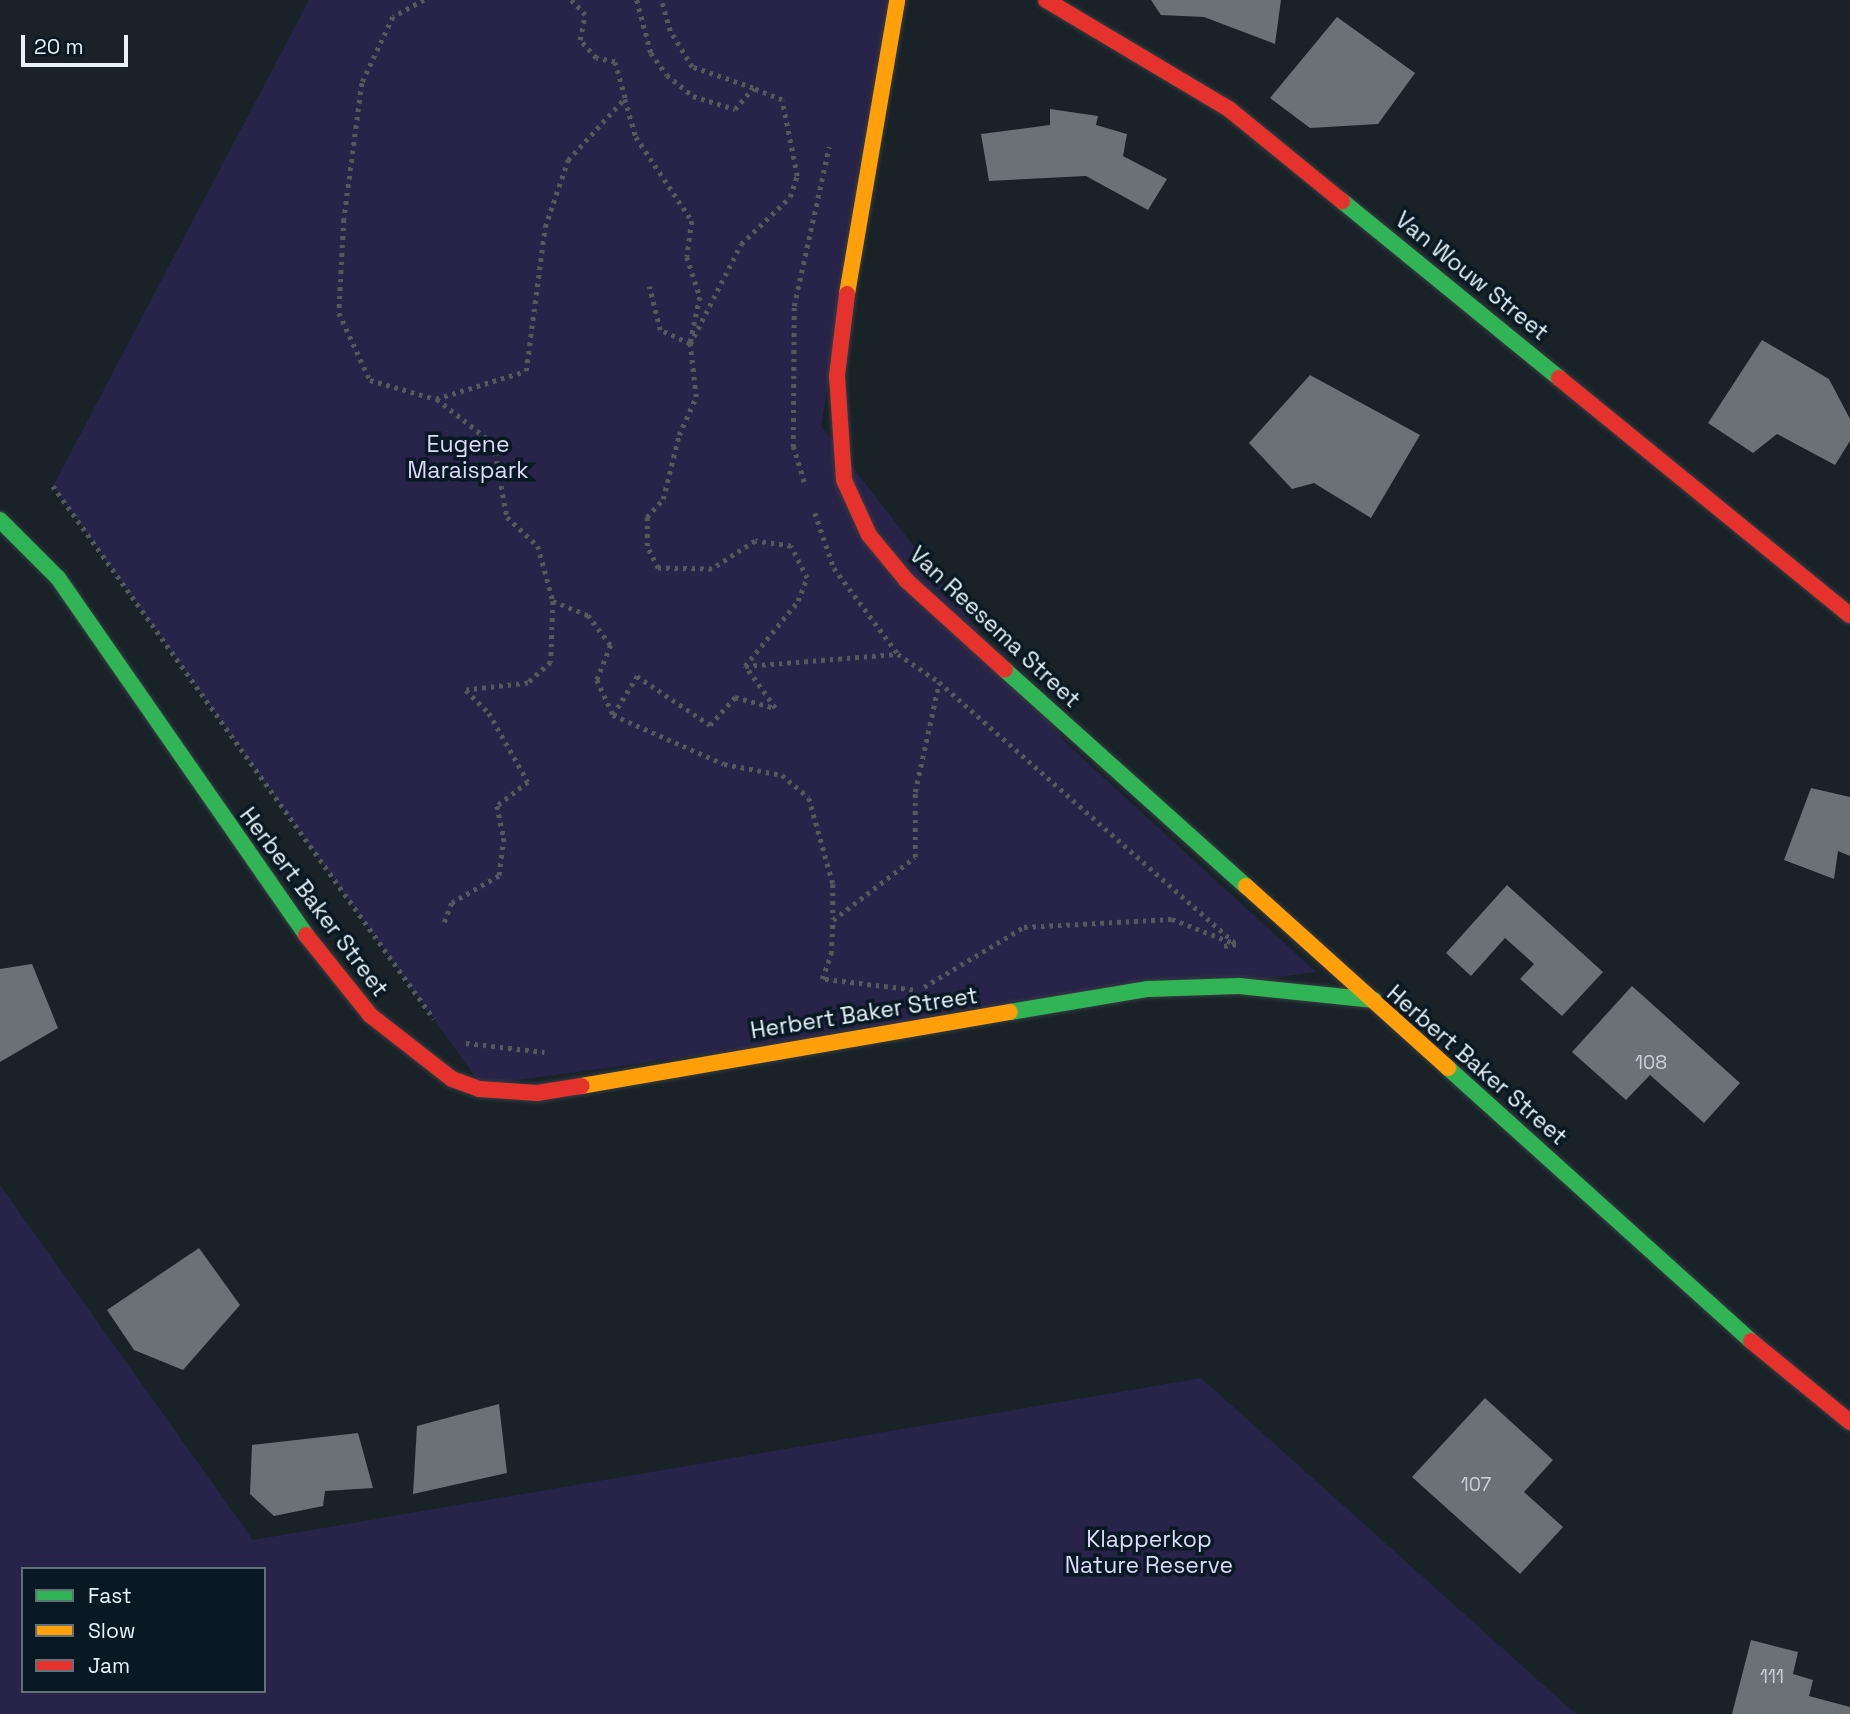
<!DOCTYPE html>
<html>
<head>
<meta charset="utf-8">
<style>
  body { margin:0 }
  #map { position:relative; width:1850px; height:1714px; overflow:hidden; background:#182227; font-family:"Space Grotesk",sans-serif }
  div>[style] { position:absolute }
  .green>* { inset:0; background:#282348 }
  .building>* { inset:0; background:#697376 }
  .path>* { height:4.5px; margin-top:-2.25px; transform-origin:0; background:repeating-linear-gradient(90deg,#53595d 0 3.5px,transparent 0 8.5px) }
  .roads { filter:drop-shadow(0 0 2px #363d41) drop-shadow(0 0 2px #363d41) }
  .fast>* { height:16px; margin:-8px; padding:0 8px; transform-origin:8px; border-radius:8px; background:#30b455 }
  .slow>* { height:16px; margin:-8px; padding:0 8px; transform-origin:8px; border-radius:8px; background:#ff9f0a }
  .jam>* { height:16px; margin:-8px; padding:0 8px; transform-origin:8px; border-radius:8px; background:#e5322d }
  span { translate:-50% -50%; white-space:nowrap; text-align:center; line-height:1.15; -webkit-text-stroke:7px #091923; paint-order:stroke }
  .number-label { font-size:19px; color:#c8d2d8 }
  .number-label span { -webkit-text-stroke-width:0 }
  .street-label { font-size:23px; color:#e7f2f9 }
  .park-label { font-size:23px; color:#dddbfb }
  .legend { position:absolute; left:21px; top:1567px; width:245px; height:126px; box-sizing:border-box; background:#091923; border:2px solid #627079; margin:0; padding:9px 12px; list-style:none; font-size:21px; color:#e7f2f9 }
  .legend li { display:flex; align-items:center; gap:14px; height:35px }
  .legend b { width:35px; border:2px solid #627079 }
  .scale { position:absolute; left:21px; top:35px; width:107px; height:32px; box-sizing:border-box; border:4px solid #e7f2f9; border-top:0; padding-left:9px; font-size:21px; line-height:24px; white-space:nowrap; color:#e7f2f9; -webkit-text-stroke:5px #091923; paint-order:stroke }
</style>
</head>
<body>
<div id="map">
  <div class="green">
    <div style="clip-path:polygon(309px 0,895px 0,821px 426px,1065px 742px,1316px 972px,481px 1085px,53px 486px)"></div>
    <div style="clip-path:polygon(evenodd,0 1185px,253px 1540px,1201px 1378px,1576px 1714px,0 1714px,0 1185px,23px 1569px,264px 1569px,264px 1691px,23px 1691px,23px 1569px)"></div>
  </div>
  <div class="building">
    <div style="clip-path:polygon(1151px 0,1281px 0,1275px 44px,1204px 17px,1161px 15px)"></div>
    <div style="clip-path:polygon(1337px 17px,1415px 73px,1378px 124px,1310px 128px,1270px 98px)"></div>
    <div style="clip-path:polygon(1050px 109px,1098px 116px,1096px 125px,1127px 134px,1123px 156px,1167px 179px,1148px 210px,1086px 176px,989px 181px,981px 134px,1050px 125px)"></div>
    <div style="clip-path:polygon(1762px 340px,1829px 379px,1850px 419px,1850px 441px,1835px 465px,1777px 434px,1753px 453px,1708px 423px)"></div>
    <div style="clip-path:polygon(1310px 375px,1420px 435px,1371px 518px,1314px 483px,1292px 489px,1249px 443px)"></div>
    <div style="clip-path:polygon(1811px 788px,1850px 797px,1850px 856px,1838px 851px,1834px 879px,1784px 860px)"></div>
    <div style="clip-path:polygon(1507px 885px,1603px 972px,1562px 1016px,1520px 979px,1534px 964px,1505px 938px,1471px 976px,1446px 953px)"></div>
    <div style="clip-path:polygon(32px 964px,58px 1028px,0 1062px,0 969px)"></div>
    <div style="clip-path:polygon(1632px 986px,1740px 1083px,1704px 1123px,1650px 1075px,1626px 1100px,1572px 1052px)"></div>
    <div style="clip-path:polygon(199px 1248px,240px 1305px,183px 1370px,134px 1350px,107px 1310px)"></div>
    <div style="clip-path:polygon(1485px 1398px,1553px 1460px,1524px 1492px,1563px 1527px,1520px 1574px,1412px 1477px)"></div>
    <div style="clip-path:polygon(499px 1404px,507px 1473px,413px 1494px,417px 1426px)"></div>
    <div style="clip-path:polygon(358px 1433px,373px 1488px,325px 1491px,323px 1506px,274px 1516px,250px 1494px,252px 1445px)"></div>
    <div style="clip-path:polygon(1751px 1640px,1798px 1652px,1793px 1674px,1813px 1680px,1809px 1696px,1850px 1707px,1850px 1714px,1732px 1714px)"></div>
  </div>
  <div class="path">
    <div style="left:424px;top:0;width:35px;rotate:151deg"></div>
    <div style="left:393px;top:17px;width:73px;rotate:115.2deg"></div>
    <div style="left:362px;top:83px;width:137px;rotate:97.5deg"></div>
    <div style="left:344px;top:219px;width:94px;rotate:93deg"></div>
    <div style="left:339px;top:313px;width:74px;rotate:65.2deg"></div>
    <div style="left:370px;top:380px;width:69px;rotate:16.1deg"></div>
    <div style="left:436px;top:399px;width:94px;rotate:-17.3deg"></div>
    <div style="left:526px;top:371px;width:145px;rotate:-82.5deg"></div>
    <div style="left:545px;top:227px;width:71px;rotate:-71.1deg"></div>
    <div style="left:568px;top:160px;width:84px;rotate:-47.4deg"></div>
    <div style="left:625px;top:98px;width:37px;rotate:-106deg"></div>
    <div style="left:615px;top:62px;width:19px;rotate:-168deg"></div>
    <div style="left:596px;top:58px;width:24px;rotate:-132deg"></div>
    <div style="left:580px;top:40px;width:25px;rotate:-79deg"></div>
    <div style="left:585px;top:15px;width:21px;rotate:-133deg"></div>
    <div style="left:637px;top:0;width:55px;rotate:75.2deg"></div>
    <div style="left:651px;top:53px;width:27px;rotate:54deg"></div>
    <div style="left:667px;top:75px;width:33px;rotate:39deg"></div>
    <div style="left:693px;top:96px;width:44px;rotate:17.2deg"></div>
    <div style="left:735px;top:109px;width:28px;rotate:-49deg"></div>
    <div style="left:753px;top:88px;width:65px;rotate:-161deg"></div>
    <div style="left:692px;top:67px;width:42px;rotate:-121.4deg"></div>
    <div style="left:670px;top:31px;width:32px;rotate:-106deg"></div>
    <div style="left:625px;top:99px;width:40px;rotate:74deg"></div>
    <div style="left:636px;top:137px;width:101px;rotate:56.3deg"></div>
    <div style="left:692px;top:221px;width:36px;rotate:98deg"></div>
    <div style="left:687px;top:257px;width:42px;rotate:72deg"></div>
    <div style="left:700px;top:297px;width:48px;rotate:102deg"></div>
    <div style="left:690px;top:344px;width:33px;rotate:-155deg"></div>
    <div style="left:660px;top:330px;width:45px;rotate:-104deg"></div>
    <div style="left:437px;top:399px;width:73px;rotate:38.3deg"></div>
    <div style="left:494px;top:444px;width:74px;rotate:79.9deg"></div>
    <div style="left:507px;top:517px;width:42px;rotate:43.1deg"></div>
    <div style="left:538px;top:546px;width:57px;rotate:74.7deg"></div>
    <div style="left:553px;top:601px;width:61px;rotate:91.9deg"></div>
    <div style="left:551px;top:662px;width:31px;rotate:138deg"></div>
    <div style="left:528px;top:683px;width:62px;rotate:173.6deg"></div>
    <div style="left:466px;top:690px;width:33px;rotate:45deg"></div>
    <div style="left:489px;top:713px;width:79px;rotate:60.5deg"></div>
    <div style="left:528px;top:782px;width:39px;rotate:142deg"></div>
    <div style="left:497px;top:806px;width:33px;rotate:78deg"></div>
    <div style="left:504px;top:838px;width:38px;rotate:97deg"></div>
    <div style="left:499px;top:876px;width:54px;rotate:150.1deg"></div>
    <div style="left:452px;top:903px;width:22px;rotate:111deg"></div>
    <div style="left:804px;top:482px;width:37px;rotate:-107deg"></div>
    <div style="left:793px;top:447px;width:141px;rotate:-89.6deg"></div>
    <div style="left:794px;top:306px;width:163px;rotate:-77.6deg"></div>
    <div style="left:53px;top:486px;width:655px;rotate:54.44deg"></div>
    <div style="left:815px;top:513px;width:58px;rotate:70.9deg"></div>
    <div style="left:834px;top:568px;width:107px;rotate:53.3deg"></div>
    <div style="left:898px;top:654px;width:50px;rotate:34.3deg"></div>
    <div style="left:939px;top:682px;width:396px;rotate:41.4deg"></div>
    <div style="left:553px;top:601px;width:38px;rotate:22deg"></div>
    <div style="left:588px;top:615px;width:38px;rotate:53deg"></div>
    <div style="left:611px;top:645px;width:38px;rotate:112deg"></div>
    <div style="left:597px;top:680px;width:38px;rotate:65deg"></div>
    <div style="left:613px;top:715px;width:46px;rotate:-58.4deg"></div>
    <div style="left:637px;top:676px;width:88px;rotate:33.9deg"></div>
    <div style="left:710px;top:725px;width:38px;rotate:-48deg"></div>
    <div style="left:735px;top:697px;width:41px;rotate:15.4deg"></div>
    <div style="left:775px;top:708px;width:52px;rotate:-125.5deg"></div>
    <div style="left:745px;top:666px;width:152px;rotate:-4.5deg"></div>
    <div style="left:745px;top:666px;width:84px;rotate:-50.8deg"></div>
    <div style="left:798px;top:601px;width:25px;rotate:-69deg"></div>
    <div style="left:807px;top:578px;width:36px;rotate:-117deg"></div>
    <div style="left:791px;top:546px;width:36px;rotate:-172deg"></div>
    <div style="left:755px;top:541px;width:51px;rotate:146.9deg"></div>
    <div style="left:712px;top:569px;width:54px;rotate:-178.9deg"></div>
    <div style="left:658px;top:568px;width:25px;rotate:-117deg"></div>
    <div style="left:647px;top:546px;width:29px;rotate:-90deg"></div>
    <div style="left:647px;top:517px;width:24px;rotate:-48deg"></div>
    <div style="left:663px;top:499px;width:66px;rotate:-76deg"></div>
    <div style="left:679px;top:435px;width:42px;rotate:-65.9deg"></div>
    <div style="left:696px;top:397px;width:53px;rotate:-96.5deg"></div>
    <div style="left:690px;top:344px;width:112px;rotate:-63deg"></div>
    <div style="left:741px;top:244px;width:68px;rotate:-43.8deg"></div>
    <div style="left:790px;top:197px;width:22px;rotate:-72deg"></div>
    <div style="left:797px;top:176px;width:77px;rotate:-101.2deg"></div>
    <div style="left:782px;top:100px;width:31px;rotate:-158deg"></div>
    <div style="left:613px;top:715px;width:121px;rotate:23.8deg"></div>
    <div style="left:724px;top:764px;width:59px;rotate:10.7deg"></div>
    <div style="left:782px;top:775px;width:35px;rotate:40deg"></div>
    <div style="left:809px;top:798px;width:89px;rotate:74.4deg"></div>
    <div style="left:833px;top:884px;width:35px;rotate:90deg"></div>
    <div style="left:1224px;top:946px;width:13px;rotate:-9deg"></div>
    <div style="left:924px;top:987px;width:117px;rotate:-31deg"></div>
    <div style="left:1024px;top:927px;width:148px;rotate:-3.1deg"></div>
    <div style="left:1172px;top:919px;width:66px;rotate:21.5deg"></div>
    <div style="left:913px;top:990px;width:92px;rotate:-173.1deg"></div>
    <div style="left:822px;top:979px;width:27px;rotate:-70deg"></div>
    <div style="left:831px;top:954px;width:34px;rotate:-87deg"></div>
    <div style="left:833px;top:920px;width:103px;rotate:-37.5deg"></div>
    <div style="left:915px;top:857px;width:65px;rotate:-90deg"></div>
    <div style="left:915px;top:792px;width:112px;rotate:-77.6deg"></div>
    <div style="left:466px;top:1043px;width:79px;rotate:6.6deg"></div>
  </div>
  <div class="roads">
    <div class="fast">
      <div style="left:1342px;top:201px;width:280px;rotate:39.2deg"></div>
      <div style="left:0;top:520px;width:82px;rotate:45deg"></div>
      <div style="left:58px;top:578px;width:435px;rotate:55.2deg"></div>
      <div style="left:1005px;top:670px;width:324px;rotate:41.9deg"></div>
      <div style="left:1010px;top:1012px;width:140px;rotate:-9.5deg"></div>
      <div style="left:1148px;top:989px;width:91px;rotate:-1.9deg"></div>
      <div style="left:1239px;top:986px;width:136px;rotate:5.9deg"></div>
      <div style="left:1448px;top:1068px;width:408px;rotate:42deg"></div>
    </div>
    <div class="slow">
      <div style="left:847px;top:294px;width:298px;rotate:-80.3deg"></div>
      <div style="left:1246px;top:886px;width:272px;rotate:42deg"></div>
      <div style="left:581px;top:1086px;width:435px;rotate:-9.8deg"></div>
    </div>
    <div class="jam">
      <div style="left:1046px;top:0;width:213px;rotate:30.8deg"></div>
      <div style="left:1229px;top:109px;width:146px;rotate:39.2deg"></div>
      <div style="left:847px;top:294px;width:83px;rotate:97deg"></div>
      <div style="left:837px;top:376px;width:104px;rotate:86.1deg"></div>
      <div style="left:844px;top:480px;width:60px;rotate:65.6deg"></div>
      <div style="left:869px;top:535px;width:60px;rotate:50.4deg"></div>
      <div style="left:907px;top:581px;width:132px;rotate:42.2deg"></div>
      <div style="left:1559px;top:378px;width:375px;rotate:39.2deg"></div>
      <div style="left:306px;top:935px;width:102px;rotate:51.3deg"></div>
      <div style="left:370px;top:1015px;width:104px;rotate:38deg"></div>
      <div style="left:452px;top:1079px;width:29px;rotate:20deg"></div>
      <div style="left:479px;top:1089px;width:58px;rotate:3.9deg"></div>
      <div style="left:537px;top:1093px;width:45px;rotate:-9deg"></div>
      <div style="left:1751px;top:1341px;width:128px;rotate:39.3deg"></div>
    </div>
  </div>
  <div class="number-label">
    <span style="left:1651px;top:1063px">108</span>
    <span style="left:1476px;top:1485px">107</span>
    <span style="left:1772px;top:1677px">111</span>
  </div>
  <div class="street-label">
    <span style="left:1472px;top:276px;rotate:39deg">Van Wouw Street</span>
    <span style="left:995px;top:627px;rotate:43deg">Van Reesema Street</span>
    <span style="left:314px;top:902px;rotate:53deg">Herbert Baker Street</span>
    <span style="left:864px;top:1013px;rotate:-9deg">Herbert Baker Street</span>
    <span style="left:1477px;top:1065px;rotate:41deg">Herbert Baker Street</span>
  </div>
  <div class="park-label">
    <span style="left:468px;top:457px">Eugene<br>Maraispark</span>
    <span style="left:1149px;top:1552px">Klapperkop<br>Nature Reserve</span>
  </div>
  <ul class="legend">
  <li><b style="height:9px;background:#30b455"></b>Fast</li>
  <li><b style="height:9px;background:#ff9f0a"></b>Slow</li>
  <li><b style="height:9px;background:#e5322d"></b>Jam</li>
  </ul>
  <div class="scale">20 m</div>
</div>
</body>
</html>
